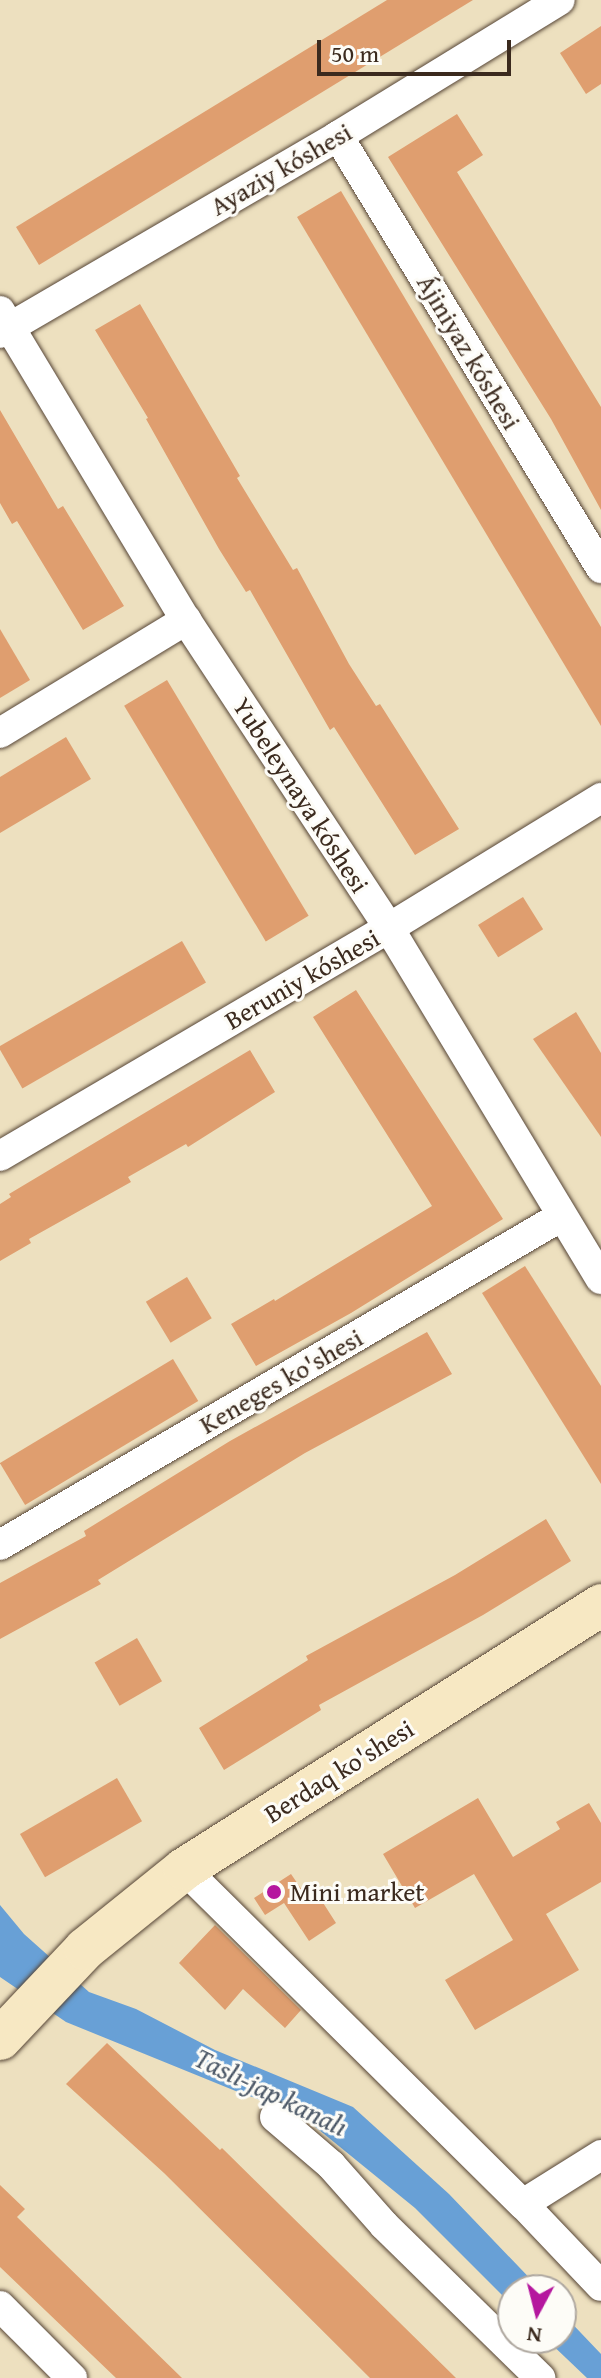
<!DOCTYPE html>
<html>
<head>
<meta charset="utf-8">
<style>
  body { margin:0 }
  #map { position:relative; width:601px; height:2378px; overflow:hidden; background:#ede0bf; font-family:"Gentium Book Plus",serif }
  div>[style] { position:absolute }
  .water>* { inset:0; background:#68a0d6 }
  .building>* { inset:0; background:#df9e6f; transform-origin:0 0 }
  .roads { filter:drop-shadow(0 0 2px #564536) drop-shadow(0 0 2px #564536) }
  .street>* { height:30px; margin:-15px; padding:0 15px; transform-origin:15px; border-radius:15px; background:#fff }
  .secondary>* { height:42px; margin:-21px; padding:0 21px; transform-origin:21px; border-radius:21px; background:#f7e8c3 }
  .dots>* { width:22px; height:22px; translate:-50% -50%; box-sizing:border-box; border:4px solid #fdfcf7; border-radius:50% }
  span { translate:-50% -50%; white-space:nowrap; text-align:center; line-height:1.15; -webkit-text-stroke:6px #fdfcf7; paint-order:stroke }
  .street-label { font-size:26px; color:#3b2a1e }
  .poi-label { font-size:26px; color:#3b2a1e }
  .left { translate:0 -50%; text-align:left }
  .water-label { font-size:28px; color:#4d5968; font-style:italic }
  .north { position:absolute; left:497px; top:2274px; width:80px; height:80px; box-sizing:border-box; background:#fdfcf7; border:2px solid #afa8a0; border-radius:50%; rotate:187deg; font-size:22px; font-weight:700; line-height:32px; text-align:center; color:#3b2a1e }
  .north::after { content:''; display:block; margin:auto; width:28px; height:36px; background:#b5179e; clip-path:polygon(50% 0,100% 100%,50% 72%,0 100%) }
  .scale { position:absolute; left:317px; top:40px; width:194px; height:36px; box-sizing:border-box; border:4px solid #3b2a1e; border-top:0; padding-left:10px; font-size:24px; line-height:28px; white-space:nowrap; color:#3b2a1e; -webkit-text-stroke:6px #fdfcf7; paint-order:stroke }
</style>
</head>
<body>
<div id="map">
  <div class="water">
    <div style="clip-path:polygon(0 1905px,24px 1934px,89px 1992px,136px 2009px,215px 2050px,353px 2107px,449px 2194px,541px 2290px,513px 2290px,513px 2306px,415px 2208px,297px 2112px,243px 2094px,66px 2022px,0 1977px)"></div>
    <div style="clip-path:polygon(561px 2312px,601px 2354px,601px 2378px,587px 2378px,545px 2338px,561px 2338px)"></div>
  </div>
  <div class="building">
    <div style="clip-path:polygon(387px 0,473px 0,39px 265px,16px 227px)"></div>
    <div style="clip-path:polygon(601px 26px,601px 84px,586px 94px,560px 53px)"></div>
    <div style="clip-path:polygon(457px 114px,483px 155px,457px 172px,601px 407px,601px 510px,551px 419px,388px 157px)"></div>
    <div style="clip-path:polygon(341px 191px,601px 627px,601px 726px,297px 217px)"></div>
    <div style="clip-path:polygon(140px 304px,240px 476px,237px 478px,293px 570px,297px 568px,349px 664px,376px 706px,380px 704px,459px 829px,415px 855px,334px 727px,330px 730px,250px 590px,246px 592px,219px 549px,146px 419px,148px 418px,95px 330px)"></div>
    <div style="clip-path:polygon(0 410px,58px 509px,63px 506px,124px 606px,83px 630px,17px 521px,12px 524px,0 503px)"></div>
    <div style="clip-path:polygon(0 629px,30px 680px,0 698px)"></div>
    <div style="left:167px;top:680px;width:275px;height:50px;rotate:59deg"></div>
    <div style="clip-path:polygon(66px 737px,91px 779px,0 833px,0 777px)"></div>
    <div style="left:523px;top:897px;width:38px;height:53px;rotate:58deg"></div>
    <div style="left:182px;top:941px;width:48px;height:212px;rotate:60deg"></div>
    <div style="clip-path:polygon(356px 990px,503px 1219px,351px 1313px,256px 1366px,231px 1324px,274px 1299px,275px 1301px,432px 1206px,313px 1017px)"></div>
    <div style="clip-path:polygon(576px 1012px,601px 1053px,601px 1137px,533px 1039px)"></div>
    <div style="clip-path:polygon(250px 1050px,275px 1092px,188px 1147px,186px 1144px,128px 1177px,131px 1182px,29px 1239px,31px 1243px,0 1261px,0 1204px,11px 1197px,9px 1194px)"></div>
    <div style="clip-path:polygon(525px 1266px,601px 1386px,601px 1484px,482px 1293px)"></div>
    <div style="left:187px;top:1277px;width:48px;height:48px;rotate:59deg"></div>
    <div style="clip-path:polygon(427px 1332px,452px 1374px,305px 1453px,98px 1580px,101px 1584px,0 1639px,0 1583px,86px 1536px,84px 1531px,230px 1441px)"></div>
    <div style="left:173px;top:1359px;width:49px;height:202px;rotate:59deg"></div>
    <div style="clip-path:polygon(546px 1519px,571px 1561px,483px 1615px,319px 1705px,321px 1710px,224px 1770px,199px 1728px,308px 1660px,306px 1656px,455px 1575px)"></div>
    <div style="left:137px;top:1638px;width:50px;height:49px;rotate:60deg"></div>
    <div style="left:117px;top:1778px;width:50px;height:112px;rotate:60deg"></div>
    <div style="clip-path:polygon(478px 1798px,513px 1857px,560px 1829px,556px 1822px,589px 1803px,601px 1823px,601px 1882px,546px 1914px,579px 1970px,475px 2030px,445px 1980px,513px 1940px,474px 1874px,415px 1908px,383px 1854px)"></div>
    <div style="clip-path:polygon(291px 1874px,302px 1890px,311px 1884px,336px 1923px,309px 1941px,284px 1903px,265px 1915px,254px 1898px)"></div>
    <div style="clip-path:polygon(215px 1925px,301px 2010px,285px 2028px,243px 1989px,225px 2010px,179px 1963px)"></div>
    <div style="clip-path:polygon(107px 2043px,220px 2150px,222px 2148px,456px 2378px,370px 2378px,164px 2173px,66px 2084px)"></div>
    <div style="clip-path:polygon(0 2185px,25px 2209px,17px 2217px,182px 2378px,116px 2378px,0 2267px)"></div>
  </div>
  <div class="roads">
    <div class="street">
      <div style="left:338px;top:136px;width:506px;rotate:58.67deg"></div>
      <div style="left:0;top:311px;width:361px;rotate:59deg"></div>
      <div style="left:186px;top:620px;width:369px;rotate:56.6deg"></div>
      <div style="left:389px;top:928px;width:410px;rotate:58.9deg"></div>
      <div style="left:0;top:333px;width:391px;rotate:-30.2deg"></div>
      <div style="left:338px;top:136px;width:260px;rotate:-31.5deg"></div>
      <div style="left:0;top:733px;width:218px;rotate:-31.3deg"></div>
      <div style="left:0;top:1156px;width:451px;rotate:-30.4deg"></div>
      <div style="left:389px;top:928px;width:249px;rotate:-31.5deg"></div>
      <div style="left:0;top:1545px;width:651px;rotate:-30.35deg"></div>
      <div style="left:184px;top:1869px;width:477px;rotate:44.7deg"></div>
      <div style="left:523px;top:2204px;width:113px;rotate:46.4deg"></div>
      <div style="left:275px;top:2117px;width:74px;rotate:40.6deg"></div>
      <div style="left:331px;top:2165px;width:80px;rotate:48.5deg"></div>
      <div style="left:384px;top:2225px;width:219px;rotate:44.4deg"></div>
      <div style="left:523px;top:2204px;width:92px;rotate:-32.1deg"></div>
      <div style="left:0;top:2306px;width:102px;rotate:45deg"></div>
    </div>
    <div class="secondary">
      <div style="left:0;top:2039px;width:124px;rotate:-46.6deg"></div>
      <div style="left:85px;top:1949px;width:127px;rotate:-38.9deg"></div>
      <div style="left:184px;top:1869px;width:494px;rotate:-32.3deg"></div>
    </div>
  </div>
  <div class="dots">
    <div style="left:274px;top:1892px;background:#b5179e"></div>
  </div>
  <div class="street-label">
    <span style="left:281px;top:169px;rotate:-30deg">Ayaziy kóshesi</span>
    <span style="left:469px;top:352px;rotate:59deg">Ájiniyaz kóshesi</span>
    <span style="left:301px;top:795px;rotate:57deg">Yubeleynaya kóshesi</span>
    <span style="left:302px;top:979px;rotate:-30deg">Beruniy kóshesi</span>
    <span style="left:281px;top:1381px;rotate:-30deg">Keneges ko'shesi</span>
    <span style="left:339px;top:1771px;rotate:-32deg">Berdaq ko'shesi</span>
  </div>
  <div class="poi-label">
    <span class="left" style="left:290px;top:1892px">Mini market</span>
  </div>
  <div class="water-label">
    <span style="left:271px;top:2092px;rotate:26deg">Taslı-jap kanalı</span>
  </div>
  <div class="north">N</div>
  <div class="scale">50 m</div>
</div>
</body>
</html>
